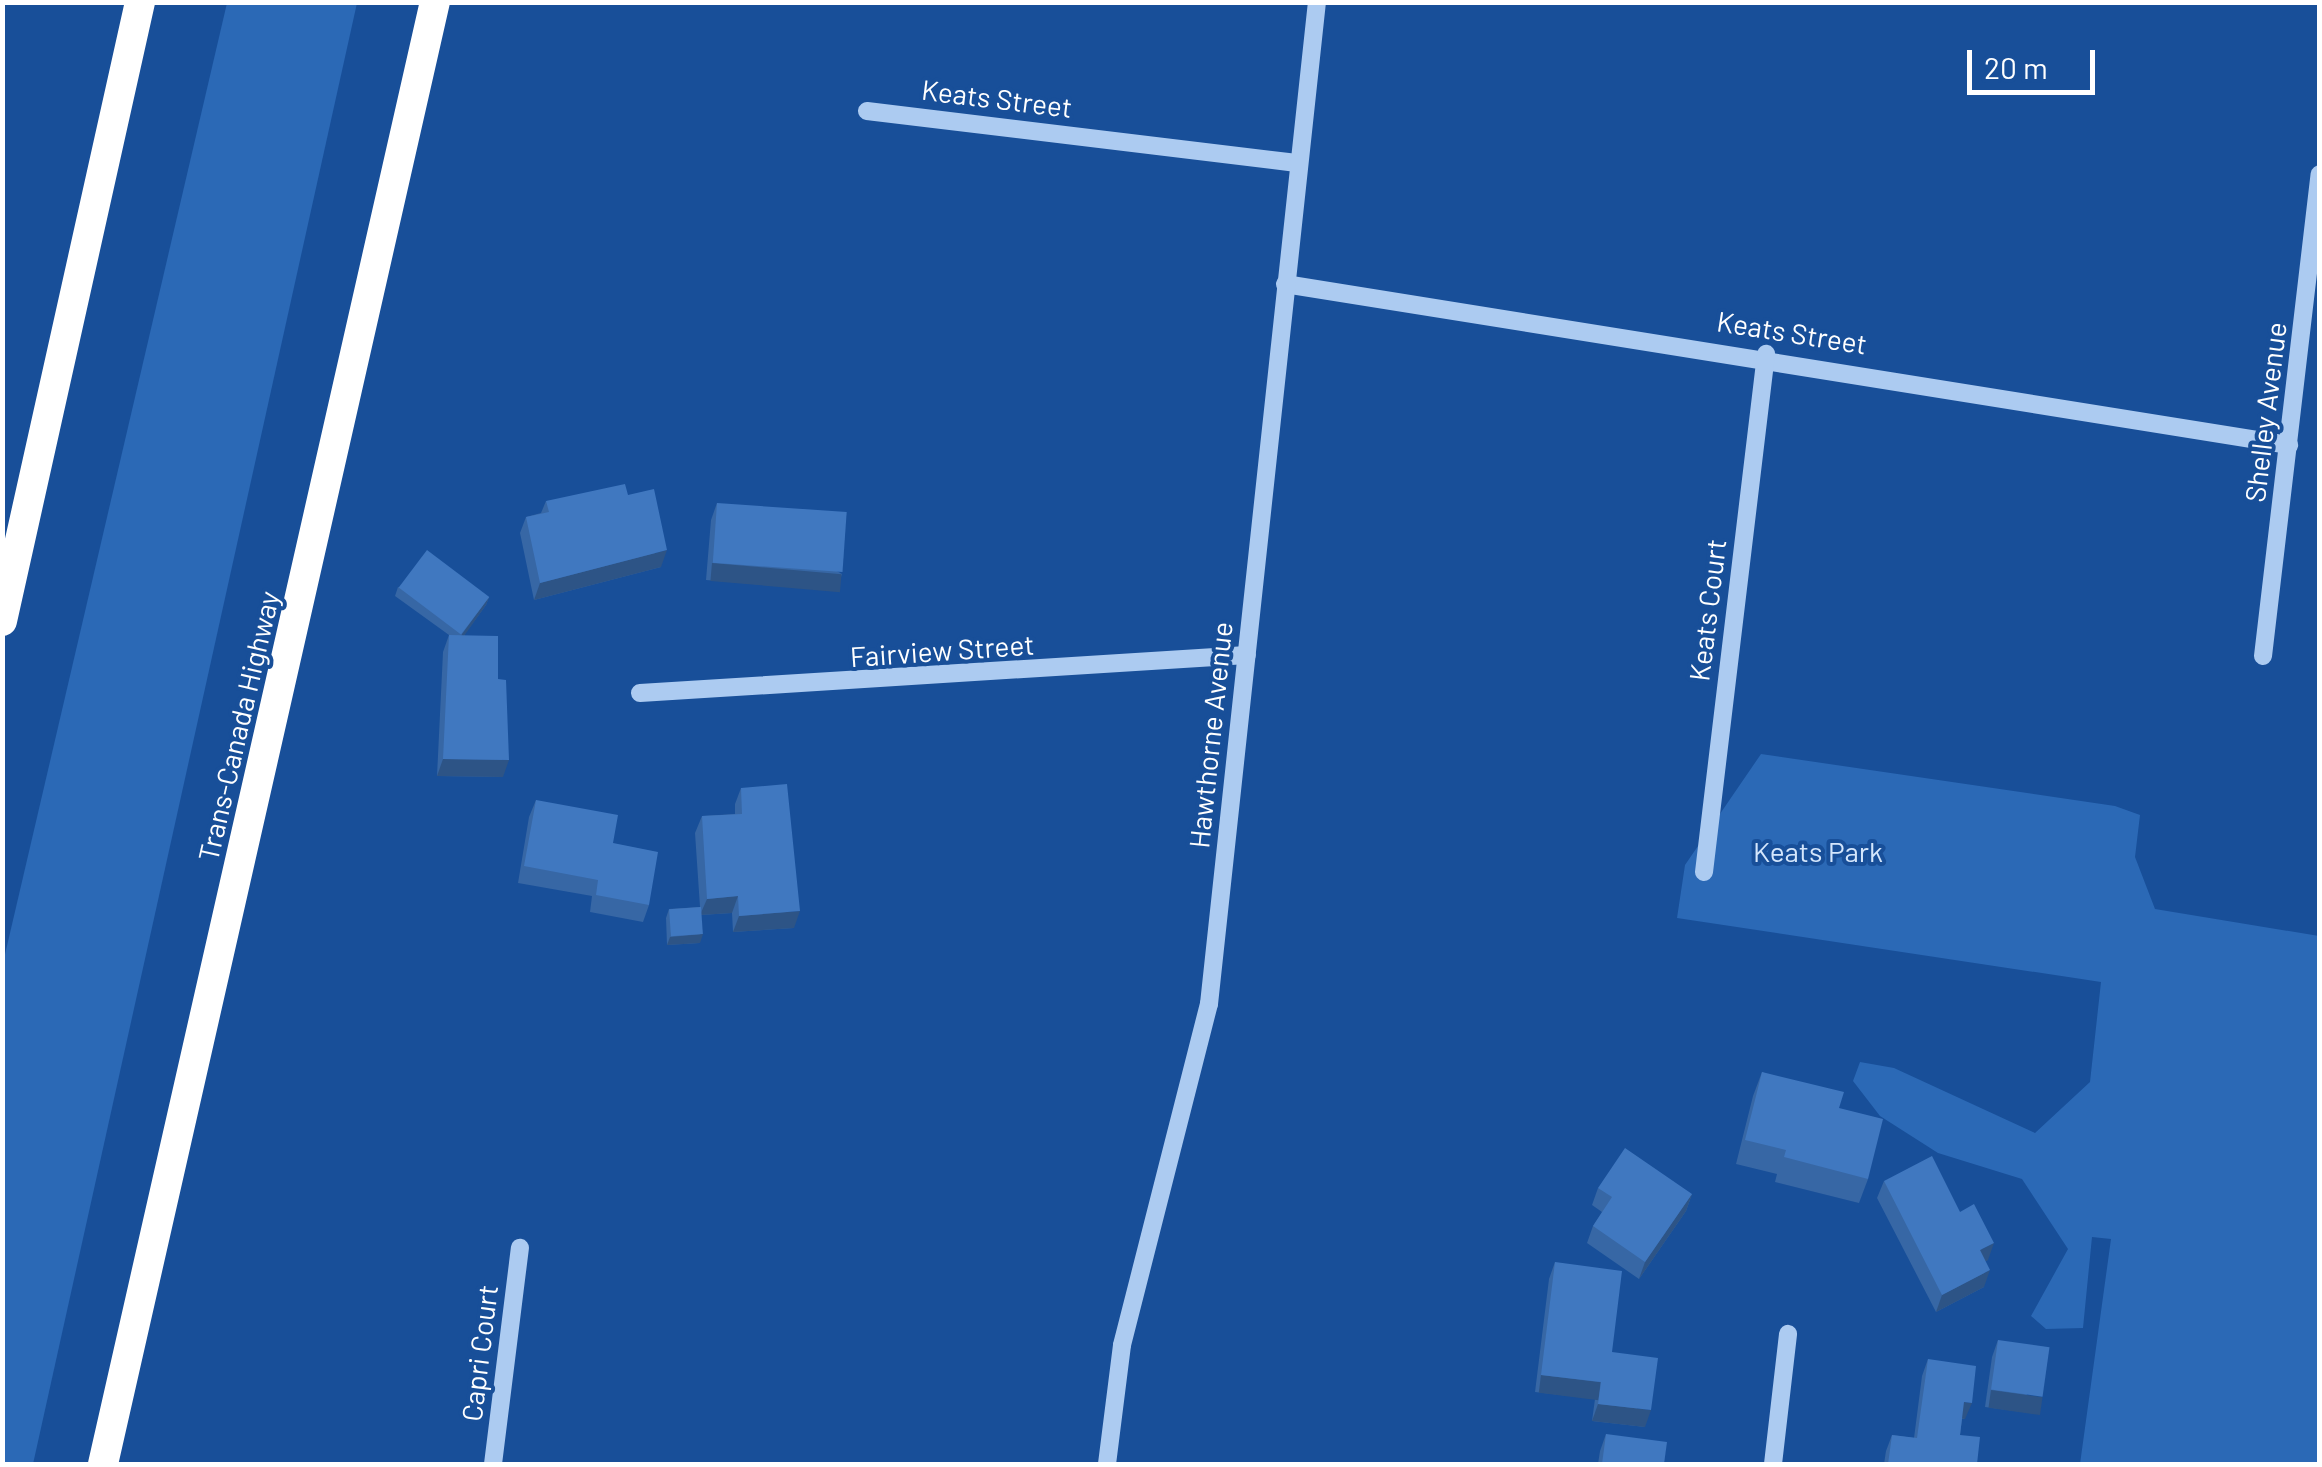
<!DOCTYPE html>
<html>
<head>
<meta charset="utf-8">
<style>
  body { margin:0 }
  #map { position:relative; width:2322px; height:1467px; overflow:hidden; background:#184f99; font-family:Barlow,sans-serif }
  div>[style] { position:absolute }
  .green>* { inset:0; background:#2b69b6 }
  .minor>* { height:18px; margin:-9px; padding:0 9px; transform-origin:9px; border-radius:9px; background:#accbf1 }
  .highway>* { height:30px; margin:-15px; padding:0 15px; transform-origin:15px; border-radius:15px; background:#fff }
  .wall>* { inset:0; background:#3767a5 }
  .shaded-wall>* { inset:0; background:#2d5486; transform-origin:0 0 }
  .building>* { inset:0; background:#4078c0; transform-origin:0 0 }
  span { translate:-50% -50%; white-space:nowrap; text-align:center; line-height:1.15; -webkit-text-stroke:8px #184f99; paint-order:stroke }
  .street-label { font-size:28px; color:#fff }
  .park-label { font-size:28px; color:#d4e6fc }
  .frame { position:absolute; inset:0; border:5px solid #fff; pointer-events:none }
  .scale { position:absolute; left:1967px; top:50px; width:128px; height:45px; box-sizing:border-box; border:5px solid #fff; border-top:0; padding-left:12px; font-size:30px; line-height:35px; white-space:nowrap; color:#fff; -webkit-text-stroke:8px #184f99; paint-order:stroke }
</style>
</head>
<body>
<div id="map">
  <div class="green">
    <div style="clip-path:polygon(227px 3px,357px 3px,33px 1464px,3px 1464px,3px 963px)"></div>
    <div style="clip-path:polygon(1761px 754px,2115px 806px,2140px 815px,2135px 857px,2155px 909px,2319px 936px,2319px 1464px,2080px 1464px,2111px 1239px,2092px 1237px,2083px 1328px,2046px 1329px,2031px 1316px,2068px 1249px,2022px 1179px,1938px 1153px,1880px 1116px,1853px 1081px,1860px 1062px,1894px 1068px,2035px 1133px,2090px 1082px,2101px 982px,1677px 918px,1685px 865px)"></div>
  </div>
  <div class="minor">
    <div style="left:867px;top:111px;width:435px;rotate:6.9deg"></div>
    <div style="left:1285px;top:284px;width:1017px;rotate:9.11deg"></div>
    <div style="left:2263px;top:656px;width:485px;rotate:-83.3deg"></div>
    <div style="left:640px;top:693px;width:608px;rotate:-3.58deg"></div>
    <div style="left:1704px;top:872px;width:522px;rotate:-83.17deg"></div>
    <div style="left:493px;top:1464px;width:218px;rotate:-82.9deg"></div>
    <div style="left:1107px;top:1464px;width:120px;rotate:-82.8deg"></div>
    <div style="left:1122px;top:1345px;width:352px;rotate:-75.7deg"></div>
    <div style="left:1209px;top:1004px;width:1008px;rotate:-83.85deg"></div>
    <div style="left:1773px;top:1464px;width:131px;rotate:-83.4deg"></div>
  </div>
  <div class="highway">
    <div style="left:2px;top:621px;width:634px;rotate:-77.43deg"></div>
    <div style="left:103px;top:1464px;width:1499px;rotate:-77.21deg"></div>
  </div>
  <div class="wall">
    <div style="clip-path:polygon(628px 495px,661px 567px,534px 600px,520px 533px,526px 517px,541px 513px,546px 501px)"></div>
    <div style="clip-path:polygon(717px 503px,842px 574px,836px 591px,706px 580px,711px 520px)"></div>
    <div style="clip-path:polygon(398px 587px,489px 597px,486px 605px,464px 635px,498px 679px,503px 777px,437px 776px,443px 652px,449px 635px,395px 596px)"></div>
    <div style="clip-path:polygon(741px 788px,794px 928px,733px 932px,732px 913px,701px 915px,700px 943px,667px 945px,666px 918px,669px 909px,700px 907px,695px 833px,702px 816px,735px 814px,735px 804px)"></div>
    <div style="clip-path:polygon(536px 800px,613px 843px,649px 905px,643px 922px,590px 912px,592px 896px,518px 883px,529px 817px)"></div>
    <div style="clip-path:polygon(1762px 1072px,1839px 1108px,1868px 1179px,1859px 1203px,1775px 1182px,1777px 1174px,1736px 1164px,1753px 1096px)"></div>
    <div style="clip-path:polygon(1884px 1181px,1960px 1212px,1988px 1260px,1985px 1261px,1984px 1287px,1936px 1312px,1877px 1198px)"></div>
    <div style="clip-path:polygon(1598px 1188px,1692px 1194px,1686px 1211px,1639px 1279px,1587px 1243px,1593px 1226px,1602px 1212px,1592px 1205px)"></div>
    <div style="clip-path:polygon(1555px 1262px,1612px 1352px,1645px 1427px,1592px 1421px,1595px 1399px,1535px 1392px,1549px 1279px)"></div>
    <div style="clip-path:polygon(1998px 1340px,2037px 1414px,1985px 1407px,1992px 1357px)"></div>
    <div style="clip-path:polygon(1928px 1359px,1965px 1419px,1962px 1419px,1960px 1435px,1977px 1464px,1884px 1464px,1886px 1451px,1892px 1435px,1914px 1438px,1922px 1376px)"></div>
    <div style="clip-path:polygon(1606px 1434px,1664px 1464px,1598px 1464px,1600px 1451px)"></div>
  </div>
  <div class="shaded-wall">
    <div style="clip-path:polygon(667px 550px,661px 567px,534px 600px,540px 583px)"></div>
    <div style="left:712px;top:563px;width:130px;height:18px;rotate:5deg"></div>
    <div style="clip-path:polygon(489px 597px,486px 605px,459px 643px,462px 634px)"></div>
    <div style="clip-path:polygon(443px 759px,509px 760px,503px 777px,437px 776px)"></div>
    <div style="clip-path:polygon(738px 896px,732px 913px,700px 915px,707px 899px)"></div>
    <div style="clip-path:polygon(800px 911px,794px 928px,733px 932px,739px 916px)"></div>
    <div style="clip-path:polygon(703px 934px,700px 943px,667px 945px,670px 937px)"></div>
    <div style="clip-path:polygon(1692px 1194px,1686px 1211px,1639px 1279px,1645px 1262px)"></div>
    <div style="clip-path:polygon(1994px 1243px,1988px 1260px,1974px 1267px,1980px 1250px)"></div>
    <div style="clip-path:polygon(1990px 1270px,1984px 1287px,1936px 1312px,1942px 1295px)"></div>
    <div style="left:1541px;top:1375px;width:60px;height:18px;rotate:7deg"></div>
    <div style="left:1991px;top:1390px;width:52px;height:18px;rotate:8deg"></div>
    <div style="clip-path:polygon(1964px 1402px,1972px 1403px,1965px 1419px,1958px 1418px)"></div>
    <div style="clip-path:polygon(1598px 1404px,1651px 1410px,1645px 1427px,1592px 1421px)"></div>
  </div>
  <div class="building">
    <div style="clip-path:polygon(625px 484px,628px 495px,654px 489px,667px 550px,540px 583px,526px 517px,549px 512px,546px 501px)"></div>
    <div style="left:717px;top:503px;width:130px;height:60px;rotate:4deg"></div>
    <div style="left:427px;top:550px;width:78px;height:47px;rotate:37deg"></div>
    <div style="clip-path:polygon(449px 635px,498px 636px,498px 679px,506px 680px,509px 760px,443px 759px)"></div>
    <div style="clip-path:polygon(787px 784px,800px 911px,739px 916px,738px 896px,707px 899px,702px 816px,742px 814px,741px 788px)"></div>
    <div style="clip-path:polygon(536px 800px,618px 815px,613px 843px,658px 852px,649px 905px,596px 895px,598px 880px,524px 866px)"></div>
    <div style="left:701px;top:907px;width:27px;height:32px;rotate:86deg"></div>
    <div style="clip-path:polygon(1762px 1072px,1844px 1092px,1839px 1108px,1883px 1119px,1868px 1179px,1784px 1157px,1786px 1150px,1745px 1140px)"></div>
    <div style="clip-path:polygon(1625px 1148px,1692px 1194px,1645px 1262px,1593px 1226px,1612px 1197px,1598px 1188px)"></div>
    <div style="clip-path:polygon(1932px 1156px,1960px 1212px,1974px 1204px,1994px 1243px,1980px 1250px,1990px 1270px,1942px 1295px,1884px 1181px)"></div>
    <div style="clip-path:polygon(1555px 1262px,1622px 1271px,1612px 1352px,1658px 1358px,1651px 1410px,1598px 1404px,1601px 1382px,1541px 1375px)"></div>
    <div style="left:1998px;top:1340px;width:52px;height:50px;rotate:8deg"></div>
    <div style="clip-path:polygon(1928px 1359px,1976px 1366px,1972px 1403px,1964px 1402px,1960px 1435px,1980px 1437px,1977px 1464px,1888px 1464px,1892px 1435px,1917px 1438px)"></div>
    <div style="clip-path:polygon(1606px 1434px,1667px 1442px,1664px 1464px,1602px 1464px)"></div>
  </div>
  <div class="street-label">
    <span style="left:997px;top:98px;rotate:7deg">Keats Street</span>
    <span style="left:1792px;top:332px;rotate:9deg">Keats Street</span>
    <span style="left:2265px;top:412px;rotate:-83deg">Shelley Avenue</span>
    <span style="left:1707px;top:610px;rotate:-83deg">Keats Court</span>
    <span style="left:942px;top:650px;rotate:-4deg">Fairview Street</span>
    <span style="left:238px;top:726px;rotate:-77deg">Trans-Canada Highway</span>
    <span style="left:1210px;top:735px;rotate:-84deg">Hawthorne Avenue</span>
    <span style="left:479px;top:1353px;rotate:-83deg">Capri Court</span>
  </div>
  <div class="park-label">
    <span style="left:1818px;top:851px">Keats Park</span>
  </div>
  <div class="frame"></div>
  <div class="scale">20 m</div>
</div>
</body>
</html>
